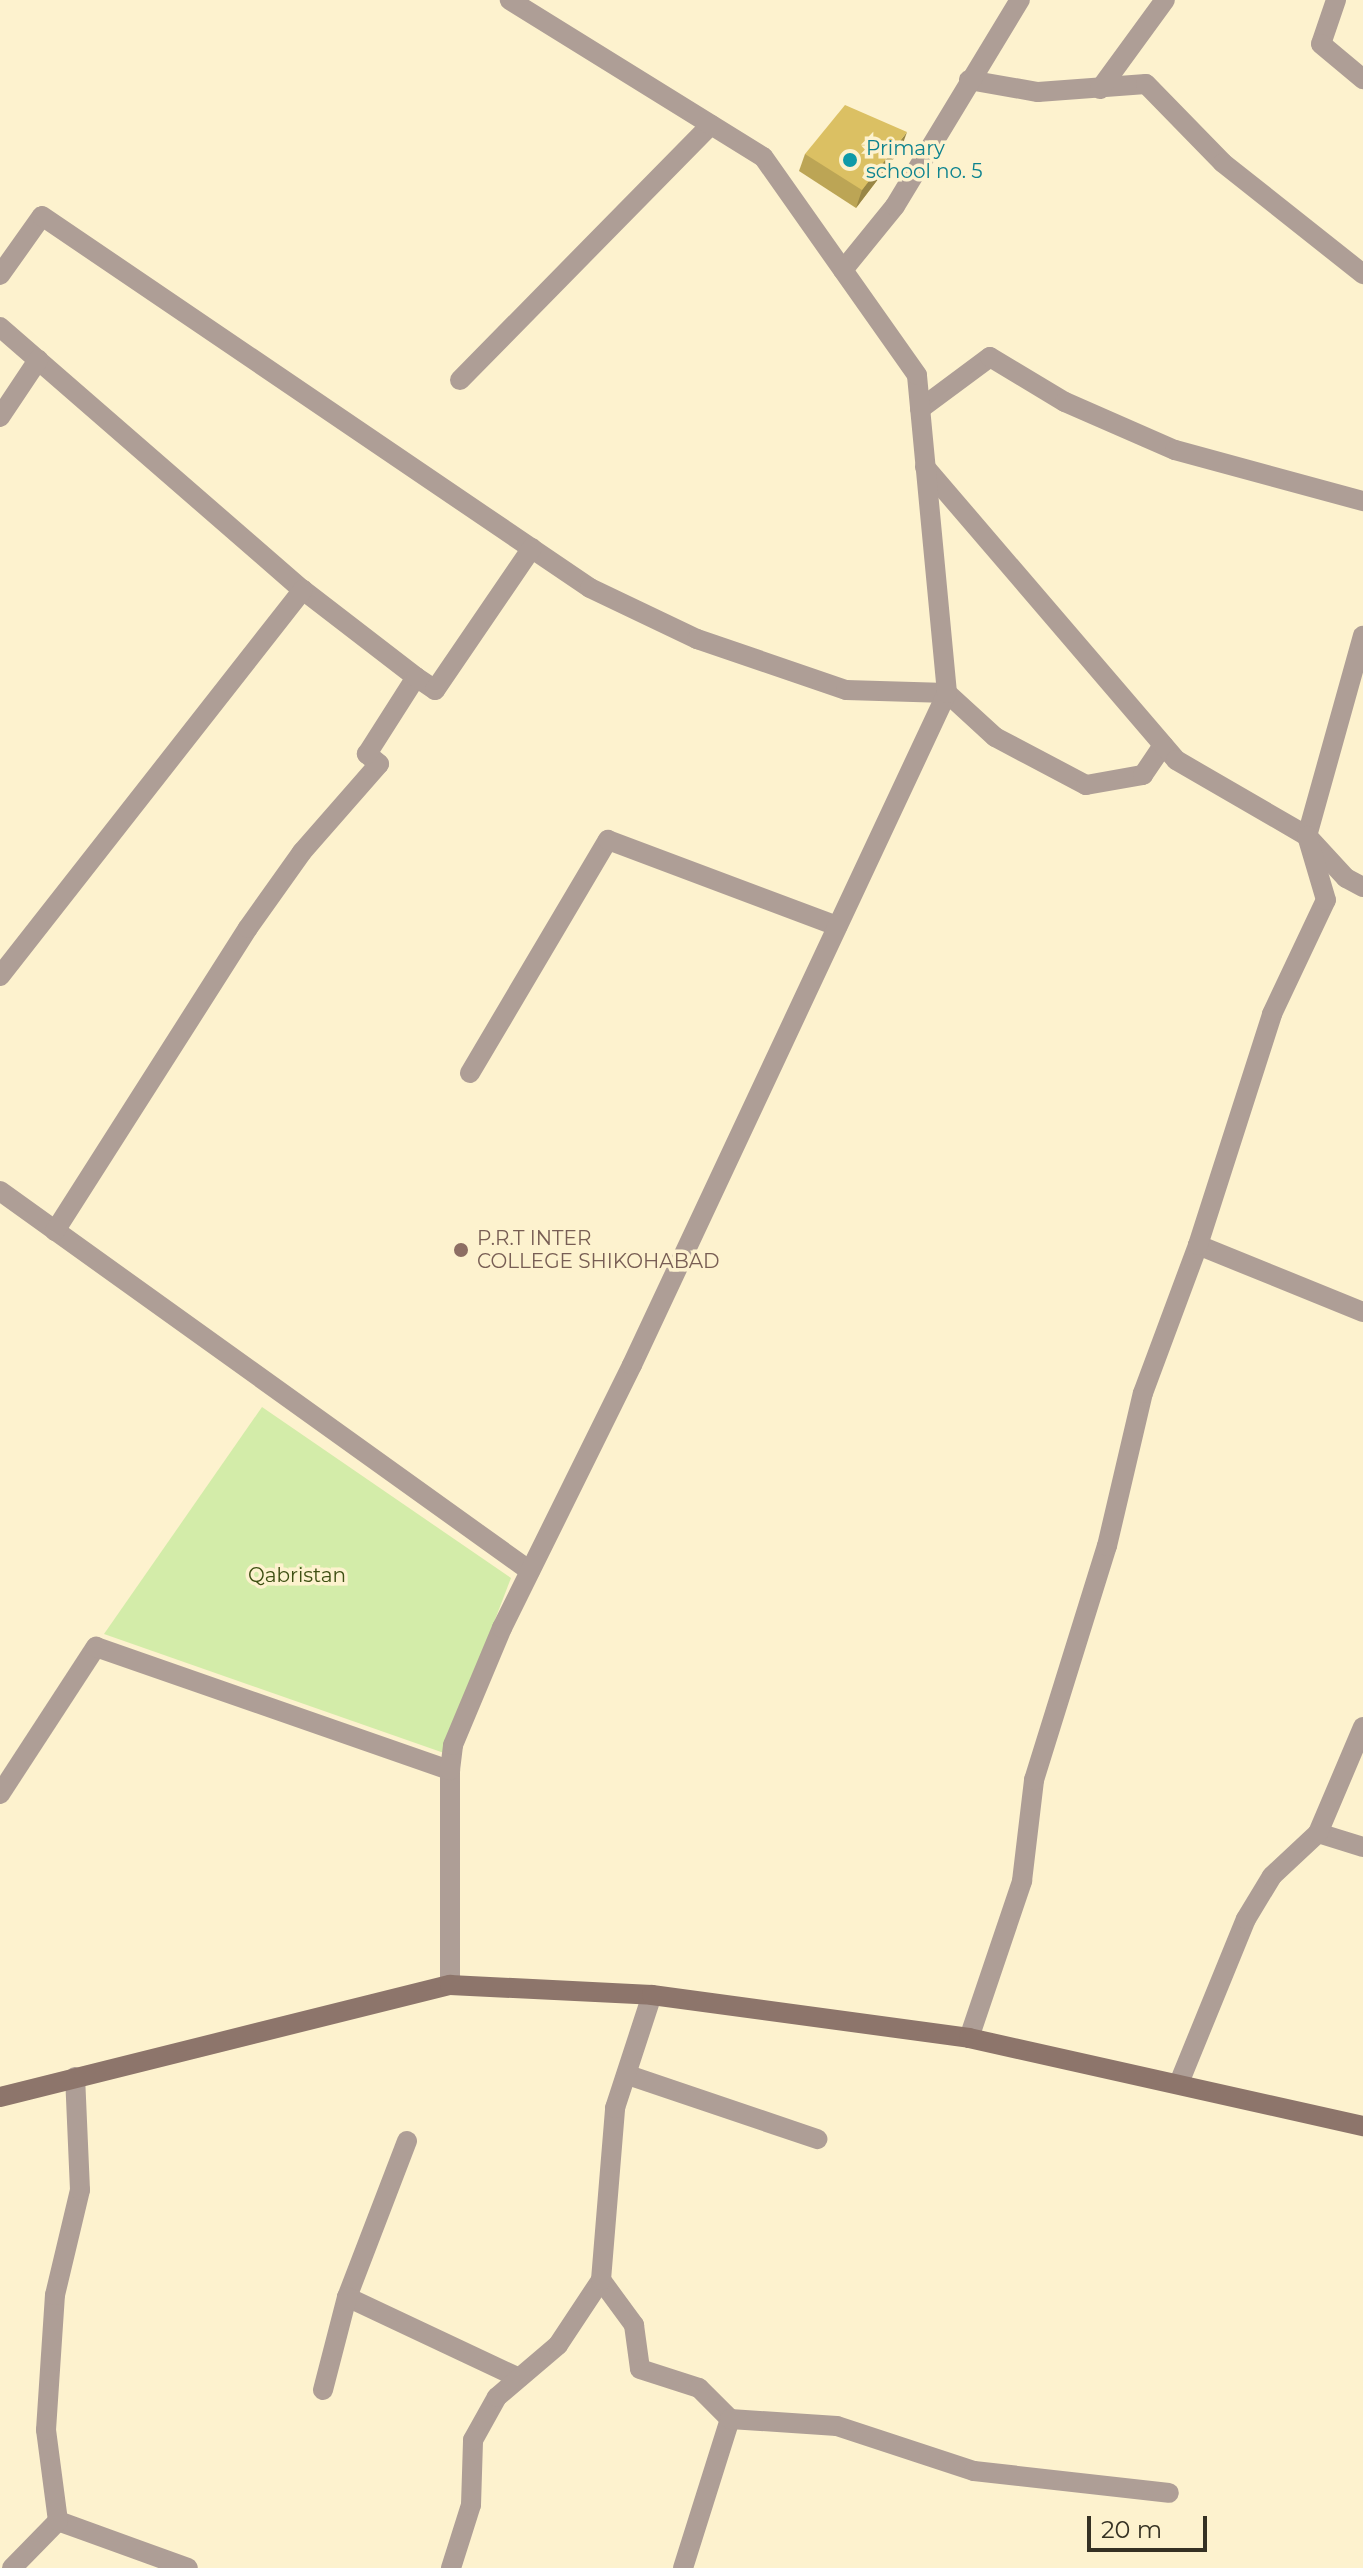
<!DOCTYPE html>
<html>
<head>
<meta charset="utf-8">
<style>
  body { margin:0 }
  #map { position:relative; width:1363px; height:2568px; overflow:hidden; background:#fdf2ce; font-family:Montserrat,sans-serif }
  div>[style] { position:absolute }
  .green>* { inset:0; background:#d3eca9 }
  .pedestrian>* { height:20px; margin:-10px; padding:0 10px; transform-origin:10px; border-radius:10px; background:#ae9e96 }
  .minor>* { height:20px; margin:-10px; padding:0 10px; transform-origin:10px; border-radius:10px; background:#ae9e96 }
  .secondary>* { height:20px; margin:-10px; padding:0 10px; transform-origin:10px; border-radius:10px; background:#8d756b }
  .wall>* { inset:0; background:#bca555 }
  .shaded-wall>* { inset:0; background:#998645 }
  .building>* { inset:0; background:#dbc063 }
  .dots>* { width:22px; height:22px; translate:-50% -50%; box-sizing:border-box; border:4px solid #fdf2ce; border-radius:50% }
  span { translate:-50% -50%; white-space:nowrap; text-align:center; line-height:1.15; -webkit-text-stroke:7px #fdf2ce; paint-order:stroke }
  .culture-label { font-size:20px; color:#0d838f }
  .left { translate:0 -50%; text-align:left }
  .education-label { font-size:20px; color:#785e54 }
  .park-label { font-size:20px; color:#3e5013 }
  .scale { position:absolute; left:1087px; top:2516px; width:120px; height:36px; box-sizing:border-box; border:4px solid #353123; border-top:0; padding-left:10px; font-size:24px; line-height:28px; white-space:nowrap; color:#353123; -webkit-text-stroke:6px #fdf2ce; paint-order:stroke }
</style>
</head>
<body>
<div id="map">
  <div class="green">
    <div style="clip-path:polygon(262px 1407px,511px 1578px,444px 1753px,104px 1634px)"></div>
  </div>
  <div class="pedestrian">
    <div style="left:920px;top:409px;width:87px;rotate:-36.6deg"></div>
    <div style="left:990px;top:357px;width:87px;rotate:31deg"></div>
    <div style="left:1065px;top:402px;width:120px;rotate:23.6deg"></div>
    <div style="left:1175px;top:450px;width:195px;rotate:15.2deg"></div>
  </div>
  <div class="minor">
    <div style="left:1336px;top:0;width:46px;rotate:108.8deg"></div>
    <div style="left:1321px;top:44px;width:55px;rotate:39.8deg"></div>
    <div style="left:969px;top:80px;width:70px;rotate:9.9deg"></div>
    <div style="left:1038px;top:92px;width:108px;rotate:-4.2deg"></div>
    <div style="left:1146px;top:84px;width:110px;rotate:45.7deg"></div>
    <div style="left:1223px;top:163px;width:179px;rotate:38.4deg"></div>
    <div style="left:1100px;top:89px;width:110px;rotate:-53.9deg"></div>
    <div style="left:843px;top:270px;width:82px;rotate:-50.9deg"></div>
    <div style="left:895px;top:206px;width:241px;rotate:-58.8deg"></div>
    <div style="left:0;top:275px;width:72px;rotate:-54.6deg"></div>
    <div style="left:42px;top:216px;width:662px;rotate:34.17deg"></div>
    <div style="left:590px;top:588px;width:119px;rotate:25.5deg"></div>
    <div style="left:697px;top:639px;width:157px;rotate:18.9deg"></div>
    <div style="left:846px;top:690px;width:101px;rotate:1.7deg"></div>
    <div style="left:947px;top:693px;width:65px;rotate:42.5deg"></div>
    <div style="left:995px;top:737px;width:103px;rotate:27.8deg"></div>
    <div style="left:1086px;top:785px;width:58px;rotate:-10deg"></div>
    <div style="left:1143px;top:775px;width:36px;rotate:-56deg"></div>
    <div style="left:0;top:327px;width:401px;rotate:41deg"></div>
    <div style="left:303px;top:590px;width:143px;rotate:37.6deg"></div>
    <div style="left:460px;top:380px;width:358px;rotate:-45.5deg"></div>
    <div style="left:0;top:417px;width:69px;rotate:-56.3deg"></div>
    <div style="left:925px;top:467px;width:386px;rotate:49.4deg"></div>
    <div style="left:1176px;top:760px;width:151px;rotate:30.1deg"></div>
    <div style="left:1307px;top:836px;width:208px;rotate:-74.4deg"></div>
    <div style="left:1310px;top:839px;width:53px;rotate:47.3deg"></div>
    <div style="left:1346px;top:878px;width:19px;rotate:28deg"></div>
    <div style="left:0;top:976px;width:491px;rotate:-51.9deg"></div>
    <div style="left:470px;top:1073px;width:271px;rotate:-59.4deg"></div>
    <div style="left:608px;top:840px;width:245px;rotate:20.6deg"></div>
    <div style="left:0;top:1191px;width:652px;rotate:35.64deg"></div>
    <div style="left:55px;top:1231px;width:359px;rotate:-57.5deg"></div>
    <div style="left:248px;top:928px;width:93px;rotate:-54.6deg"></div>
    <div style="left:302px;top:852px;width:117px;rotate:-48.8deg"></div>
    <div style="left:379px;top:764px;width:16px;rotate:-140deg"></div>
    <div style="left:367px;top:754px;width:91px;rotate:-57.5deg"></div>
    <div style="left:416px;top:677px;width:23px;rotate:34deg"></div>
    <div style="left:435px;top:690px;width:172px;rotate:-55.7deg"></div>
    <div style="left:1198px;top:1245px;width:178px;rotate:22.1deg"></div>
    <div style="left:450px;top:1770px;width:215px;rotate:90deg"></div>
    <div style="left:0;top:1794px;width:176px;rotate:-56.9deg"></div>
    <div style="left:96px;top:1647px;width:375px;rotate:19.2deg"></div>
    <div style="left:450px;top:1770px;width:25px;rotate:-83deg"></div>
    <div style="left:453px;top:1745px;width:127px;rotate:-67.3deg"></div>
    <div style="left:502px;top:1628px;width:293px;rotate:-63.7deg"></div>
    <div style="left:632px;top:1365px;width:742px;rotate:-64.89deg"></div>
    <div style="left:947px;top:693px;width:319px;rotate:-95.4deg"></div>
    <div style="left:917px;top:375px;width:267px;rotate:-125.2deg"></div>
    <div style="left:763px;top:157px;width:298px;rotate:-148.2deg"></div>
    <div style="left:1318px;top:1833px;width:47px;rotate:17.3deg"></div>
    <div style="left:969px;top:2038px;width:166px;rotate:-71.3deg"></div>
    <div style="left:1022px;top:1881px;width:102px;rotate:-83.2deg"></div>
    <div style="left:1034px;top:1780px;width:245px;rotate:-72.7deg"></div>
    <div style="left:1107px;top:1546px;width:157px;rotate:-76.8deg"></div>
    <div style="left:1143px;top:1393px;width:158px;rotate:-69.6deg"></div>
    <div style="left:1198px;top:1245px;width:243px;rotate:-72.2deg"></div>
    <div style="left:1272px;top:1014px;width:126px;rotate:-64.7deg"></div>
    <div style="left:1326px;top:900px;width:67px;rotate:-106.5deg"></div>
    <div style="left:628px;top:2075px;width:200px;rotate:18.7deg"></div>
    <div style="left:1179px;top:2083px;width:177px;rotate:-67.8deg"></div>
    <div style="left:1246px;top:1919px;width:50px;rotate:-58.8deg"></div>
    <div style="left:1272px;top:1876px;width:63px;rotate:-43.1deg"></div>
    <div style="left:1318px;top:1833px;width:115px;rotate:-67deg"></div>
    <div style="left:407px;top:2141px;width:167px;rotate:111deg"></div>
    <div style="left:347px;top:2297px;width:190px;rotate:25.2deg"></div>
    <div style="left:601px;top:2280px;width:56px;rotate:53.7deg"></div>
    <div style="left:634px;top:2325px;width:44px;rotate:82.2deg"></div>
    <div style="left:640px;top:2369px;width:62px;rotate:17.9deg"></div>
    <div style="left:699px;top:2388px;width:44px;rotate:45deg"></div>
    <div style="left:730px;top:2419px;width:156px;rotate:107.5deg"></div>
    <div style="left:323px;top:2390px;width:96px;rotate:-75.5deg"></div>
    <div style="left:730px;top:2419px;width:107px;rotate:3.7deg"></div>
    <div style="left:837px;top:2426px;width:144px;rotate:18.2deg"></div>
    <div style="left:974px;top:2471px;width:196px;rotate:6.4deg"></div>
    <div style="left:58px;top:2521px;width:138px;rotate:19.9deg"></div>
    <div style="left:12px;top:2568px;width:66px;rotate:-45.6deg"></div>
    <div style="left:58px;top:2521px;width:92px;rotate:-97.5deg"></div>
    <div style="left:46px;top:2430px;width:135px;rotate:-86.2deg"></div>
    <div style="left:55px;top:2295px;width:108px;rotate:-76.6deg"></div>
    <div style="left:80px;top:2190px;width:113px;rotate:-92.5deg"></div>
    <div style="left:451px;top:2568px;width:66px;rotate:-72.4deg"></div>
    <div style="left:471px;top:2505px;width:65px;rotate:-88.2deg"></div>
    <div style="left:473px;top:2440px;width:49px;rotate:-60.8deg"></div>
    <div style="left:497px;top:2397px;width:80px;rotate:-40.4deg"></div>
    <div style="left:558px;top:2345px;width:78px;rotate:-56.5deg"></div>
    <div style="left:601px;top:2280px;width:173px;rotate:-85.3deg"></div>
    <div style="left:615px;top:2108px;width:119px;rotate:-71.9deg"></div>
  </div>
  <div class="secondary">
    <div style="left:0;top:2097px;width:464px;rotate:-14deg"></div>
    <div style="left:450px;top:1985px;width:202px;rotate:2.8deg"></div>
    <div style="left:652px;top:1995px;width:320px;rotate:7.7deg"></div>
    <div style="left:969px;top:2038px;width:404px;rotate:12.6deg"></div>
  </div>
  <div class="wall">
    <div style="clip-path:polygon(901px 149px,856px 208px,799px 171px,805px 154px)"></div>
  </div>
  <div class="shaded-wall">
    <div style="clip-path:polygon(907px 132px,901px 149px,856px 208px,862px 190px)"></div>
  </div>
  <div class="building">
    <div style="clip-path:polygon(845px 105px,907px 132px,862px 190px,805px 154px)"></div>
  </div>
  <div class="dots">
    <div style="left:850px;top:160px;background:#0f9aa8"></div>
    <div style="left:461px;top:1250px;background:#8d6e63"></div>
  </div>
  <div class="culture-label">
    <span class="left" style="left:866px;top:160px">Primary<br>school no. 5</span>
  </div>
  <div class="education-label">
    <span class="left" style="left:477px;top:1250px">P.R.T INTER<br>COLLEGE SHIKOHABAD</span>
  </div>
  <div class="park-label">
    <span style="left:297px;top:1575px">Qabristan</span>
  </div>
  <div class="scale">20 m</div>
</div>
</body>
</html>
